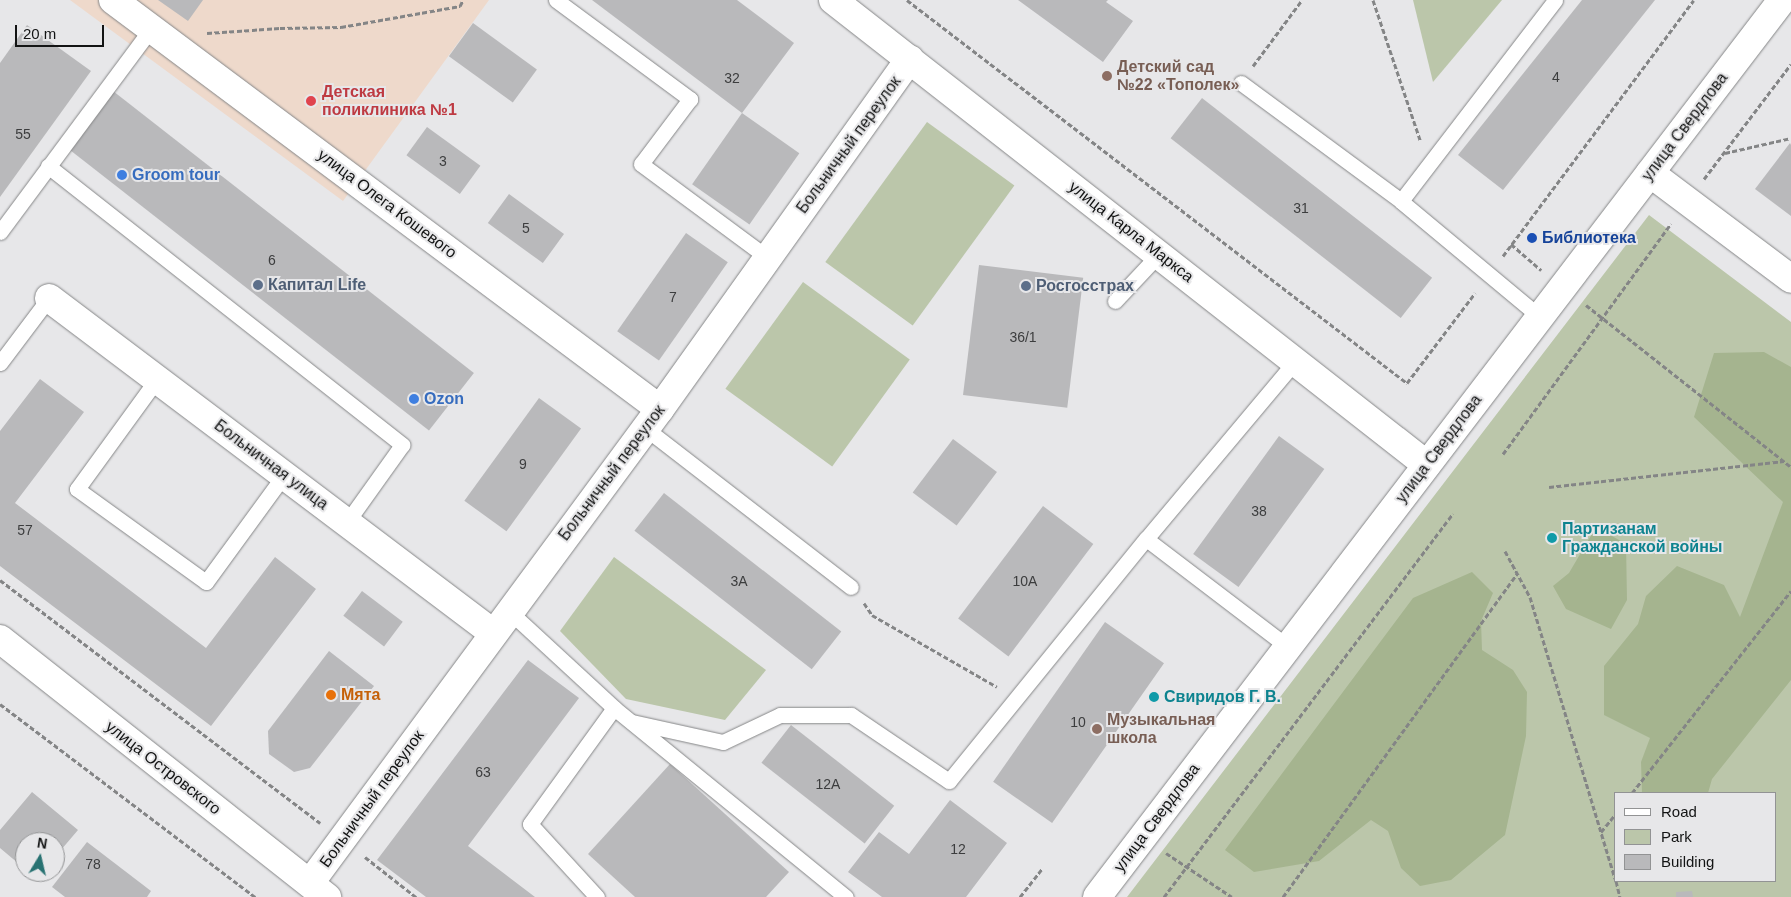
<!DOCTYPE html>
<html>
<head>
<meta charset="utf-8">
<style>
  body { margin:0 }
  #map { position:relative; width:1791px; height:897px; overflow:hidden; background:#e7e7e9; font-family:Helvetica,sans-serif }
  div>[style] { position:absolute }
  .medical>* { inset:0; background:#eed9cb }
  .green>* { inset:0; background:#bbc6aa; transform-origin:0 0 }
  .forest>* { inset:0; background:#a5b48f }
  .building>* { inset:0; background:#b9b9bb; transform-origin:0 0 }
  .path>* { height:3px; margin-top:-1.5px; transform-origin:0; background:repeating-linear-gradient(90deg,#848586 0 5px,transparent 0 7.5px) }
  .roads { filter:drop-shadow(0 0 1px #858687) drop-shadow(0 0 1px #858687) }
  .lane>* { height:15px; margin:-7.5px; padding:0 7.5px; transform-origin:7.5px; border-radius:7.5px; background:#fff }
  .street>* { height:28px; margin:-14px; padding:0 14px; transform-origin:14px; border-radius:14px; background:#fff }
  .secondary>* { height:28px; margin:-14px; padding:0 14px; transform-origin:14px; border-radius:14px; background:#fff }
  .dots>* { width:14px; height:14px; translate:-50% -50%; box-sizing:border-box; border:2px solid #e7e7e9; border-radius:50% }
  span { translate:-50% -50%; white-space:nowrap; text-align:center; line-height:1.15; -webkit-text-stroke:4px #e7e7e9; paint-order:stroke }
  .number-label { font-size:14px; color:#3c3d3e }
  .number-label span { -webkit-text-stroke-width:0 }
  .education-label { font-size:16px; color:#785e54; font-weight:700 }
  .left { translate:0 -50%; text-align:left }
  .health-label { font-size:16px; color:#be3a42; font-weight:700 }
  .street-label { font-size:16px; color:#131414 }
  .shop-label { font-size:16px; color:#366cbe; font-weight:700 }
  .transit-label { font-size:16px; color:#164399; font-weight:700 }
  .service-label { font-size:16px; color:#4e5e75; font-weight:700 }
  .culture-label { font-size:16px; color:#0d838f; font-weight:700 }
  .food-label { font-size:16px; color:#c56008; font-weight:700 }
  .legend { position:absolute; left:1614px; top:792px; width:162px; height:90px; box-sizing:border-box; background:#e7e7e9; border:1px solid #929394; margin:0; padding:6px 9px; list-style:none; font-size:15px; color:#131414 }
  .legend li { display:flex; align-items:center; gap:10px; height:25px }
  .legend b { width:25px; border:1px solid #929394 }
  .north { position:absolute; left:15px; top:832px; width:50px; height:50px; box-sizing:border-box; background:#e7e7e9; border:1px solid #929394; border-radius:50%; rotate:9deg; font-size:14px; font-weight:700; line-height:20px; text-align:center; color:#131414 }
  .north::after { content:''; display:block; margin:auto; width:18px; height:22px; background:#287272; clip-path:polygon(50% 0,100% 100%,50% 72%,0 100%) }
  .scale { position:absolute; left:15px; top:25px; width:89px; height:22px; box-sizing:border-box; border:2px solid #131414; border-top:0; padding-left:6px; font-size:15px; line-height:18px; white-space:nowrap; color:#131414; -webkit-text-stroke:4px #e7e7e9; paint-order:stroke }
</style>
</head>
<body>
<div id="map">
  <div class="medical">
    <div style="clip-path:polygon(70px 0,489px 0,343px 201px)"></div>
  </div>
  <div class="green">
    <div style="clip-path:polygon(1413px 0,1502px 0,1433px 82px)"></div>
    <div style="left:927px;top:122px;width:108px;height:173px;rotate:36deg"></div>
    <div style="clip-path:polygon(evenodd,1649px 215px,1791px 322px,1791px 897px,1127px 897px,1649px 215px,1615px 793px,1775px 793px,1775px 881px,1615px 881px,1615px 793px)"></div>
    <div style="left:803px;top:282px;width:132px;height:132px;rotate:36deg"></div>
    <div style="clip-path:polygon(614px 557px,766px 670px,725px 720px,626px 699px,560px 631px)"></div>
  </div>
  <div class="forest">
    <div style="clip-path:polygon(1764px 352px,1791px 367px,1791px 680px,1712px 779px,1708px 793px,1642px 793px,1641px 762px,1650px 738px,1604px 715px,1604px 666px,1638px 624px,1646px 596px,1677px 566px,1724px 585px,1740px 617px,1783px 502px,1694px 417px,1714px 353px)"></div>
    <div style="clip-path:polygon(1596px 527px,1626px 544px,1627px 600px,1611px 629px,1566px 609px,1553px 586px,1569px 573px)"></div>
    <div style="clip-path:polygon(1472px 572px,1493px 593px,1481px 621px,1482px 650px,1513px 670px,1527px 692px,1526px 736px,1505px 835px,1451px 880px,1420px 886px,1401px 868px,1388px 831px,1371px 820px,1319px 861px,1254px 872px,1225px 850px,1413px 598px)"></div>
  </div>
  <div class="building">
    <div style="clip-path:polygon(158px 0,203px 0,188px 21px)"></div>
    <div style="clip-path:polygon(592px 0,737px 0,794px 43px,742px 113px)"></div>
    <div style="clip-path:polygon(1018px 0,1108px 0,1106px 2px,1133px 21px,1103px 62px)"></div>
    <div style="clip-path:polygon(1582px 0,1655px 0,1503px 190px,1458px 155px)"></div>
    <div style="left:473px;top:23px;width:79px;height:41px;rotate:36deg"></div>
    <div style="clip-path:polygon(27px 25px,91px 71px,0 197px,0 63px)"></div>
    <div style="left:113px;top:91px;width:458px;height:73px;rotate:38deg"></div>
    <div style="left:1202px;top:98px;width:292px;height:51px;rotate:38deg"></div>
    <div style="left:742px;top:113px;width:70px;height:87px;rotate:35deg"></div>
    <div style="left:427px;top:127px;width:66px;height:35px;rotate:36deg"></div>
    <div style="clip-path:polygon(1790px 143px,1791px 145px,1791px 216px,1755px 189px)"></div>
    <div style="left:509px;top:194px;width:68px;height:36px;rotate:36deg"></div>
    <div style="left:686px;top:233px;width:51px;height:120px;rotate:35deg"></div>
    <div style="left:979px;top:265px;width:105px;height:131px;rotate:7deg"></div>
    <div style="clip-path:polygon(40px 379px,84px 412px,15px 503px,206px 648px,275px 557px,316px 589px,211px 726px,0 566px,0 431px)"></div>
    <div style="left:539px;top:398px;width:52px;height:127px;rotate:36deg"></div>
    <div style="left:1279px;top:436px;width:56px;height:146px;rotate:36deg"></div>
    <div style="left:953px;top:439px;width:55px;height:67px;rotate:37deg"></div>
    <div style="left:664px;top:493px;width:225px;height:48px;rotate:38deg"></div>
    <div style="left:1043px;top:506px;width:63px;height:141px;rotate:37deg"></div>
    <div style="left:362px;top:591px;width:51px;height:31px;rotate:37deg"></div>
    <div style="left:1105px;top:622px;width:72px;height:195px;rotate:35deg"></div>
    <div style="clip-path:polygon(329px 651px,374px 686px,310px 768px,294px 772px,269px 754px,268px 731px)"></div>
    <div style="clip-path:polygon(528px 660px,579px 698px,468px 846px,535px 897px,426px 897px,377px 860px)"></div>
    <div style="left:791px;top:725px;width:131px;height:48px;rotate:38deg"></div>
    <div style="clip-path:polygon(670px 764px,789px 872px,766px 897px,635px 897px,588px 854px)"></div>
    <div style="clip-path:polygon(32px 792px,78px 830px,55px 857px,55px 842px,25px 842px,25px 869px,0 848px,0 830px)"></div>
    <div style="clip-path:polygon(950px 800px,1007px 843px,966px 897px,882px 897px,848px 872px,879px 832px,909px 854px)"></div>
    <div style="clip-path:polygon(87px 842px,151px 891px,147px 897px,65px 897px,52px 887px)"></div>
    <div style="clip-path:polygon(1692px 891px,1693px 897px,1676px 897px,1676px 892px)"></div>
  </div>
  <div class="path">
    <div style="left:907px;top:0;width:630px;rotate:37.45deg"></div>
    <div style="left:1407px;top:383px;width:113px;rotate:-52.9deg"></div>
    <div style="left:1373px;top:0;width:148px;rotate:71.4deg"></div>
    <div style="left:207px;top:33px;width:73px;rotate:-3.9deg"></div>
    <div style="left:280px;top:28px;width:61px;rotate:-0.9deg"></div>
    <div style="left:341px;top:27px;width:121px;rotate:-10deg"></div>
    <div style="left:460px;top:6px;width:7px;rotate:-63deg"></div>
    <div style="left:1253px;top:66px;width:82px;rotate:-53.4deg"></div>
    <div style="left:1725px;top:153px;width:68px;rotate:-12.8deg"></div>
    <div style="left:1704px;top:179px;width:144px;rotate:-52.9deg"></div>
    <div style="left:1511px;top:244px;width:40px;rotate:41deg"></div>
    <div style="left:1503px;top:256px;width:319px;rotate:-53.3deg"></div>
    <div style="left:1586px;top:305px;width:261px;rotate:38.3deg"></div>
    <div style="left:1503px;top:454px;width:285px;rotate:-53.9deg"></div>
    <div style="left:1549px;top:487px;width:236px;rotate:-6.3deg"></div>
    <div style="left:1505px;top:551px;width:52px;rotate:61.5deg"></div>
    <div style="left:1530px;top:597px;width:294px;rotate:73.2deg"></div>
    <div style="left:0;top:580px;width:402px;rotate:37.2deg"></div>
    <div style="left:864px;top:603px;width:14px;rotate:56deg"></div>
    <div style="left:872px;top:615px;width:144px;rotate:29.9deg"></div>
    <div style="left:0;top:704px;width:320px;rotate:37.1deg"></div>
    <div style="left:1632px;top:793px;width:257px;rotate:-51.8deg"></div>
    <div style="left:1601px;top:832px;width:22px;rotate:-51deg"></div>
    <div style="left:1166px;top:853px;width:79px;rotate:33.7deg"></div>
    <div style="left:365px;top:857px;width:65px;rotate:38.1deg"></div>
    <div style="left:1616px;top:881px;width:16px;rotate:76deg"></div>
    <div style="left:1020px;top:897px;width:37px;rotate:-52deg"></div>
    <div style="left:1164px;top:897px;width:480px;rotate:-53deg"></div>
    <div style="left:1283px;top:897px;width:399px;rotate:-54.1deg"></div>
  </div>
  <div class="roads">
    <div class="lane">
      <div style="left:556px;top:0;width:167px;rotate:36.5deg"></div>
      <div style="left:690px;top:99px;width:81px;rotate:127deg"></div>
      <div style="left:641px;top:164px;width:158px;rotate:36.5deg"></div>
      <div style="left:1241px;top:83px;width:199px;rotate:36.4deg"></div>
      <div style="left:48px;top:166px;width:451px;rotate:38.2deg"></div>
      <div style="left:402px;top:445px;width:95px;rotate:125.5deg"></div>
      <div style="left:0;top:232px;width:253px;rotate:-53.4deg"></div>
      <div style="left:1115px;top:301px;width:64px;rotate:-46.9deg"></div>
      <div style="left:1540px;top:317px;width:181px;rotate:-140.2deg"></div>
      <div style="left:1401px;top:201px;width:253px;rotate:-52.5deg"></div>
      <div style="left:0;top:363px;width:81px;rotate:-53deg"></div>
      <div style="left:157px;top:379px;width:136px;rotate:126deg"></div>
      <div style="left:77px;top:489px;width:159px;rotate:35.8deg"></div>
      <div style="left:206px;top:582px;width:132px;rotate:-53.9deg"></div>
      <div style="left:645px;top:428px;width:260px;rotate:37.7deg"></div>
      <div style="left:509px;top:611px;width:143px;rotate:42.7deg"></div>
      <div style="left:614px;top:708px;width:299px;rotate:39.2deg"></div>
      <div style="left:1288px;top:647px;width:178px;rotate:-142.7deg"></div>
      <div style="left:1146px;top:539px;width:234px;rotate:-50deg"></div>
      <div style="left:632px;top:722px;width:93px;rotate:12.4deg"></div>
      <div style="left:723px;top:742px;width:63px;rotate:-25.3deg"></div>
      <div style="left:780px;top:715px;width:71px"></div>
      <div style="left:851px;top:715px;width:118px;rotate:34deg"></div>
      <div style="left:949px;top:781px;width:312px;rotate:-50.9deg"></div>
      <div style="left:597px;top:897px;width:99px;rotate:-132.5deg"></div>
      <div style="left:530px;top:824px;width:143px;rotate:-54.1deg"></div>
    </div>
    <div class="street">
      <div style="left:113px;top:0;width:683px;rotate:36.79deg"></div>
      <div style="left:833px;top:0;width:754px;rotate:38.05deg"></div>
      <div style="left:1650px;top:173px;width:176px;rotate:36.9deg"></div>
      <div style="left:49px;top:298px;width:556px;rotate:37.03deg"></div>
      <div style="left:310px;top:883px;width:589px;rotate:-53.56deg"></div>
      <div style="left:660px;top:409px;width:430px;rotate:-54.5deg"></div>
    </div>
    <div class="secondary">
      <div style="left:0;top:639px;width:417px;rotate:38.3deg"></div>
      <div style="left:1097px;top:897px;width:1129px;rotate:-52.63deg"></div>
    </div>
  </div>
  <div class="dots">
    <div style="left:1107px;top:76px;background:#8d6e63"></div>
    <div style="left:311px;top:101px;background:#e0444e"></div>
    <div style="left:122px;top:175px;background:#3f7fe0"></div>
    <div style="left:1532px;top:238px;background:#1a4fb4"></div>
    <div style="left:258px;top:285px;background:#5c6f8a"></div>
    <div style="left:1026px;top:286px;background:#5c6f8a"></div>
    <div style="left:414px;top:399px;background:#3f7fe0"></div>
    <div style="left:1552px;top:538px;background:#0f9aa8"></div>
    <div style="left:331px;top:695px;background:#e8710a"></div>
    <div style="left:1154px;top:697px;background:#0f9aa8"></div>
    <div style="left:1097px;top:729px;background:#8d6e63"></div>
  </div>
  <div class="number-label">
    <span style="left:1556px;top:77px">4</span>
    <span style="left:732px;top:78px">32</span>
    <span style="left:23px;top:134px">55</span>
    <span style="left:443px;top:161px">3</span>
    <span style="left:1301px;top:208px">31</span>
    <span style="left:526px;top:228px">5</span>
    <span style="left:272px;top:260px">6</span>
    <span style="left:673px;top:297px">7</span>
    <span style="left:1023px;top:337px">36/1</span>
    <span style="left:523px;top:464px">9</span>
    <span style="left:1259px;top:511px">38</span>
    <span style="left:25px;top:530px">57</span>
    <span style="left:739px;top:581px">3А</span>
    <span style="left:1025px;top:581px">10А</span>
    <span style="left:1078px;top:722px">10</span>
    <span style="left:483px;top:772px">63</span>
    <span style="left:828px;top:784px">12А</span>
    <span style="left:958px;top:849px">12</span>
    <span style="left:93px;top:864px">78</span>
  </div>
  <div class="education-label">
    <span class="left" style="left:1117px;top:76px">Детский сад<br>№22 «Тополек»</span>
    <span class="left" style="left:1107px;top:729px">Музыкальная<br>школа</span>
  </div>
  <div class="health-label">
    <span class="left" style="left:322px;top:101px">Детская<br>поликлиника №1</span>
  </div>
  <div class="street-label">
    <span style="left:1685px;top:127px;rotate:-53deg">улица Свердлова</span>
    <span style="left:849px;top:145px;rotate:-54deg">Больничный переулок</span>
    <span style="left:387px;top:204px;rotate:37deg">улица Олега Кошевого</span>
    <span style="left:1131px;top:232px;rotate:38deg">улица Карла Маркса</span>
    <span style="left:1439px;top:449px;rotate:-53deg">улица Свердлова</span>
    <span style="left:271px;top:465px;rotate:37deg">Больничная улица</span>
    <span style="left:612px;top:473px;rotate:-53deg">Больничный переулок</span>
    <span style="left:163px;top:768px;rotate:38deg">улица Островского</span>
    <span style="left:372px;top:799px;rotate:-54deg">Больничный переулок</span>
    <span style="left:1157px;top:818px;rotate:-53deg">улица Свердлова</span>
  </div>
  <div class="shop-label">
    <span class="left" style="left:132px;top:175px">Groom tour</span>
    <span class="left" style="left:424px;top:399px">Ozon</span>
  </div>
  <div class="transit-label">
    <span class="left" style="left:1542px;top:238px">Библиотека</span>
  </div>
  <div class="service-label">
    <span class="left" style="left:268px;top:285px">Капитал Life</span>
    <span class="left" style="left:1036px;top:286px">Росгосстрах</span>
  </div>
  <div class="culture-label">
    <span class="left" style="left:1562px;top:538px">Партизанам<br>Гражданской войны</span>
    <span class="left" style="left:1164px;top:697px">Свиридов Г. В.</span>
  </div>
  <div class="food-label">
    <span class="left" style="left:341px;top:695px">Мята</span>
  </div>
  <ul class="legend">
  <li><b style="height:6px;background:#fff"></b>Road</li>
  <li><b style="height:14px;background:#bbc6aa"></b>Park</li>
  <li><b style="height:14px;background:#b9b9bb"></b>Building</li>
  </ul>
  <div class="north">N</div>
  <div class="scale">20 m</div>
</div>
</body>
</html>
